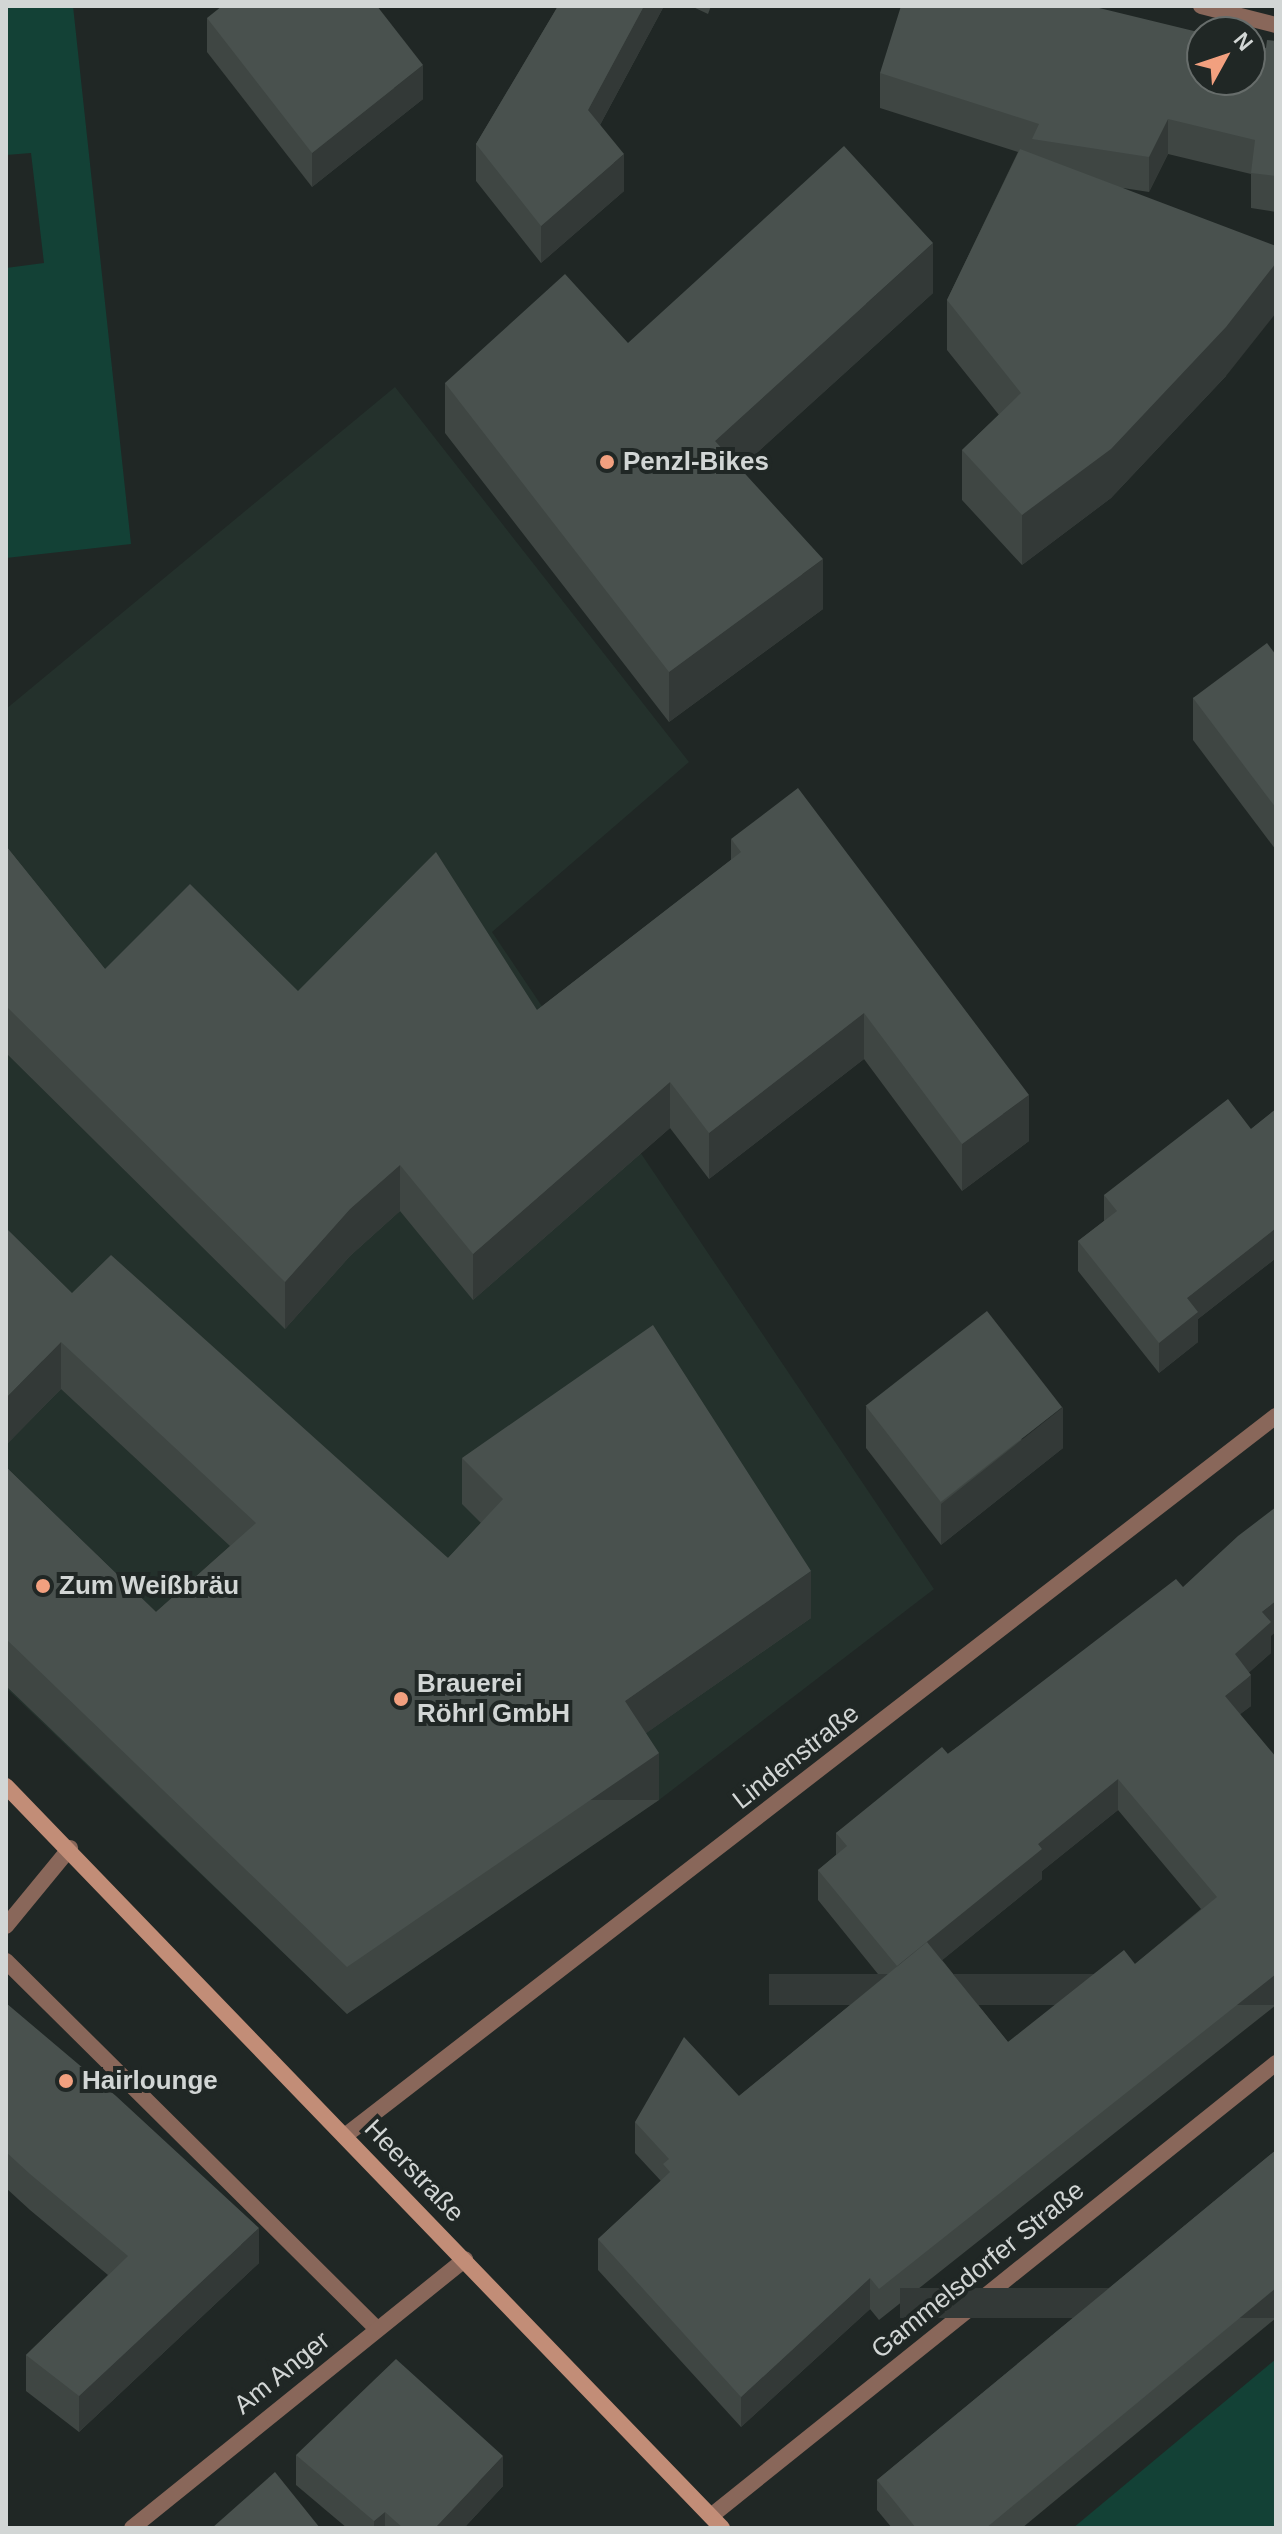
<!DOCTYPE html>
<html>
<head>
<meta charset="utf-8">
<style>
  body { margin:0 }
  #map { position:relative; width:1282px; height:2534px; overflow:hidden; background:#202725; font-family:Helvetica,sans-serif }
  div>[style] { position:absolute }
  .built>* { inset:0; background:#24312c }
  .green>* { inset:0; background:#134136 }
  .street>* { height:16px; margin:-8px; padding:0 8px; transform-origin:8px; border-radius:8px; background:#89675a }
  .secondary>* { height:16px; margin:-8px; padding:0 8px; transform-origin:8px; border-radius:8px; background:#c28d77 }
  .wall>* { inset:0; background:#3f4643 }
  .shaded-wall>* { inset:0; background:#333937; transform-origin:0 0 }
  .building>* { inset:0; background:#49514e; transform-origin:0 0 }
  .dots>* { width:22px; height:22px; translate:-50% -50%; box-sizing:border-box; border:4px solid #202725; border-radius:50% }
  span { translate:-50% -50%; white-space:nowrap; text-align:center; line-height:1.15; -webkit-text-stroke:8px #202725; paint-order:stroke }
  .poi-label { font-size:26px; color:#d2d6d5; font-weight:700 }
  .left { translate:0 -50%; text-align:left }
  .street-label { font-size:26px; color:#d2d6d5 }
  .frame { position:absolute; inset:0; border:8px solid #d2d6d5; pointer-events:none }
  .north { position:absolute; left:1186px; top:16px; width:80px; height:80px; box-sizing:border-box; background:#202725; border:2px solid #676d6b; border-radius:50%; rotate:50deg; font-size:22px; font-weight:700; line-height:32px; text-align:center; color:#d2d6d5 }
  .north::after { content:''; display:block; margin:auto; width:28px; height:36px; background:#f2a07f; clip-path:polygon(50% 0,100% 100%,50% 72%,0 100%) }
</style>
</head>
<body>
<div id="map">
  <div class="built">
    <div style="clip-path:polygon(395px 387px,689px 762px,492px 932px,934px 1589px,659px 1800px,347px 2014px,6px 1688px,6px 709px)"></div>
  </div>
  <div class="green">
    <div style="clip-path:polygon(6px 6px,73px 6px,131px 544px,6px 558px,6px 268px,44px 263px,31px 153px,6px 155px)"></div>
    <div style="clip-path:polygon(1276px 2359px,1276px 2528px,1073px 2528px)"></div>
  </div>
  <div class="street">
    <div style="left:1201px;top:6px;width:77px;rotate:14.2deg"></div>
    <div style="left:6px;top:1926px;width:101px;rotate:-50.6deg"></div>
    <div style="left:6px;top:1961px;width:521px;rotate:44.77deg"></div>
    <div style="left:346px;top:2135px;width:1176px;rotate:-37.71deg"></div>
    <div style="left:711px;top:2516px;width:724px;rotate:-38.72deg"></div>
    <div style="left:132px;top:2528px;width:428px;rotate:-38.9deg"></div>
  </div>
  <div class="secondary">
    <div style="left:6px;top:1786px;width:1031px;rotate:46.02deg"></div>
  </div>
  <div class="wall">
    <div style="clip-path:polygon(558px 6px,664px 6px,600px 125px,624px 191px,541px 263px,476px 181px,476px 144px)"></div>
    <div style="clip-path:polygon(691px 6px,711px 6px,708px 14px)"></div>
    <div style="clip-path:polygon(207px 18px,423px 99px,312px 187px,207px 52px)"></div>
    <div style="clip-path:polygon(1276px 41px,1276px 212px,1251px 208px,1251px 174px,1168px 154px,1149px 192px,1123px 188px,1226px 376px,1111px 498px,1022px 565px,962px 500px,962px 450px,999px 415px,947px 350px,947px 300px,1018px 152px,880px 108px,880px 73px,1266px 48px)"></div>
    <div style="clip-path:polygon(933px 293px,740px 468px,823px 609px,669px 722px,445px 433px,445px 383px,628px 343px)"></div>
    <div style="clip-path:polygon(1276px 655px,1276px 850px,1193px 740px,1193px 698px)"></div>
    <div style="clip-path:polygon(731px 839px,1029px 1141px,962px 1191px,864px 1059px,709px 1179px,670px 1128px,473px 1300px,400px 1211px,350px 1256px,285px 1329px,6px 1053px,6px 846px,105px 969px,298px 991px,537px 1010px,731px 860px)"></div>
    <div style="clip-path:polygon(1276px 1109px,1276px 1258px,1198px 1319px,1198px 1342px,1159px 1373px,1078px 1271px,1078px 1241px,1104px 1221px,1104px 1195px,1251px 1129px)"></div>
    <div style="clip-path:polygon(72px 1293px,448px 1558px,481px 1523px,462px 1504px,462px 1458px,811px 1618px,646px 1733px,659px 1800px,347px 2014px,6px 1686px,6px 1467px,156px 1612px,230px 1546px,61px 1389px,6px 1445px)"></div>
    <div style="clip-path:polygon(866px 1407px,1063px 1448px,941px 1545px,866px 1448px)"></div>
    <div style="clip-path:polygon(evenodd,1183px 1587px,1271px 1636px,1271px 1653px,1249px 1672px,1251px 1706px,1240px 1714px,1276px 2005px,879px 2320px,870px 2309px,741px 2427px,598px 2270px,598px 2239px,661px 2181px,635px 2153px,635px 2122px,739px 2096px,882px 1979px,818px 1900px,818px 1870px,836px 1855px,836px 1833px,1183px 1587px,1118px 1810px,1201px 1909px,1135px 1964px,1008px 2042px,942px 1960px,1042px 1879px,1042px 1871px,1118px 1810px)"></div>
    <div style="clip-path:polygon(6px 2003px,259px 2263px,79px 2432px,26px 2391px,26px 2355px,108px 2275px,30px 2210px,6px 2188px)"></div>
    <div style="clip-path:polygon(1276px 2150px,1276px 2318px,1022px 2528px,892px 2528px,877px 2510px,877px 2480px)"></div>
    <div style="clip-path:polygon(296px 2455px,503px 2486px,464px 2528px,347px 2528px,296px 2485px)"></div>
  </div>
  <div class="shaded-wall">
    <div style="clip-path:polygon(644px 6px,664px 6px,588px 147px,588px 110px)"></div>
    <div style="clip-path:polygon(423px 65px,423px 99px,312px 187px,312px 153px)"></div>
    <div style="clip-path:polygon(1168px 119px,1168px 154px,1149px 192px,1149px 157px)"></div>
    <div style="clip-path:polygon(624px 154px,624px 191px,541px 263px,541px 226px)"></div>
    <div style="clip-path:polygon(933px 243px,933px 293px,715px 491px,715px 441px)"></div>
    <div style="clip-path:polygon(1276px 263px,1276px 313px,1226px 376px,1111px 498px,1022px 565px,1022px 515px)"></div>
    <div style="clip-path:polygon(823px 559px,823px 609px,669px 722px,669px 672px)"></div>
    <div style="clip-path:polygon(864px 1013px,864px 1059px,709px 1179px,709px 1133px)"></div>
    <div style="clip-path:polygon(670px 1082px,670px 1128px,473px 1300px,473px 1254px)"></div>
    <div style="clip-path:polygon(1029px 1095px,1029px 1141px,962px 1191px,962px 1144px)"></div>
    <div style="clip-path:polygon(400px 1165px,400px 1211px,350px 1256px,285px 1329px,285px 1282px,350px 1209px)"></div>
    <div style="clip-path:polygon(1276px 1228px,1276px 1258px,1198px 1319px,1198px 1342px,1159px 1373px,1159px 1343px,1187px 1298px)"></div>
    <div style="clip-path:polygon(61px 1342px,61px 1389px,6px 1445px,6px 1398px)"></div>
    <div style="clip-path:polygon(1063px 1407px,1063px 1448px,941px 1545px,941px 1504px)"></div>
    <div style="clip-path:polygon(811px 1571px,811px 1618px,625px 1748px,625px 1701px)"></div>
    <div style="clip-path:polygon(1276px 1601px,1276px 1632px,1271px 1636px,1271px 1653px,1235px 1685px,1235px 1654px,1262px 1612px)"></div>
    <div style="clip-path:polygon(1251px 1675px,1251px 1706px,1225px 1726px,1225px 1696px)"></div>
    <div style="left:659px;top:1753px;width:47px;height:378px;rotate:90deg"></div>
    <div style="clip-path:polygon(1118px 1779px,1118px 1810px,1042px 1871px,1042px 1879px,897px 1997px,897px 1966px,1038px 1844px)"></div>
    <div style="left:1276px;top:1974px;width:31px;height:507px;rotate:90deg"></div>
    <div style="clip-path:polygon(259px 2228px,259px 2263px,79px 2432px,79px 2396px)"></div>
    <div style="clip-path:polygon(870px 2278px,870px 2309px,741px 2427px,741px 2397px)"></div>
    <div style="left:1276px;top:2288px;width:30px;height:376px;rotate:90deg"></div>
    <div style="clip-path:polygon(503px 2456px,503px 2486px,464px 2528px,435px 2528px)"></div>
    <div style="clip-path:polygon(385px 2512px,385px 2528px,374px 2528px,374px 2521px)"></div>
  </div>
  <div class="building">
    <div style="clip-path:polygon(222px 6px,377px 6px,423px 65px,312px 153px,207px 18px)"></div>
    <div style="clip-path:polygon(558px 6px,644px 6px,588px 110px,624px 154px,541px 226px,476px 144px)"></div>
    <div style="clip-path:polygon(901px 6px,1091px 6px,1202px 33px,1202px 80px,1250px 80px,1250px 44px,1266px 48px,1267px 40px,1276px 41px,1276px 176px,1251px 173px,1255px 140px,1168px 119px,1149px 157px,1032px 139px,1039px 124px,880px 73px)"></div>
    <div style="clip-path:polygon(844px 146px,933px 243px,715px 441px,823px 559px,669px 672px,445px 383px,565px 274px,628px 343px)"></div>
    <div style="clip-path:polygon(1020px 149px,1276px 246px,1276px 263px,1226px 327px,1111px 449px,1022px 515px,962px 450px,1021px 393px,947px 300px)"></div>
    <div style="clip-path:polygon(1267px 643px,1276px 655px,1276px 808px,1193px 698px)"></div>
    <div style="clip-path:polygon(798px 788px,1029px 1095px,962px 1144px,864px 1013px,709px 1133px,670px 1082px,473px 1254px,400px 1165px,350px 1209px,285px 1282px,6px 1006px,6px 846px,105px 969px,190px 884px,298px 991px,436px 852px,537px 1010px,741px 852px,731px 839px)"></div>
    <div style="clip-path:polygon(1228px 1099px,1251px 1129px,1276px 1109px,1276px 1228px,1187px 1298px,1198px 1312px,1159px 1343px,1078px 1241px,1117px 1211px,1104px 1195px)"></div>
    <div style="clip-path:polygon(6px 1228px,72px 1293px,111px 1255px,448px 1558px,503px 1499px,462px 1458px,653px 1325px,811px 1571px,625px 1701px,659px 1753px,347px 1967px,6px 1639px,6px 1467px,156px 1612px,256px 1523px,61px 1342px,6px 1398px)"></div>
    <div style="left:987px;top:1311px;width:122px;height:154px;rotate:52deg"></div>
    <div style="clip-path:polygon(1276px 1507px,1276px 1601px,1262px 1612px,1271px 1622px,1235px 1654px,1251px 1675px,1225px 1696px,1276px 1757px,1276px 1974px,879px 2289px,870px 2278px,741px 2397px,598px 2239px,670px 2172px,663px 2164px,669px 2159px,635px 2122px,684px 2037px,739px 2096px,927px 1942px,1008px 2042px,1124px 1950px,1135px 1964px,1217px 1897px,1118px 1779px,1038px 1844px,1042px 1849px,897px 1966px,818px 1870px,847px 1846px,836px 1833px,942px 1747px,948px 1754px,1176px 1579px,1183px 1587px,1238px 1536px)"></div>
    <div style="clip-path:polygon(6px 2003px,116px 2096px,259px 2228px,79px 2396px,26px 2355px,128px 2256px,30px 2174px,6px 2152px)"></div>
    <div style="clip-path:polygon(1276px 2150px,1276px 2288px,986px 2528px,916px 2528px,877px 2480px)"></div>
    <div style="clip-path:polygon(396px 2359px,503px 2456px,435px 2528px,403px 2528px,385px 2512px,374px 2521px,296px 2455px)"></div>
    <div style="clip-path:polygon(275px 2472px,320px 2528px,212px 2528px)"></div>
  </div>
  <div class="dots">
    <div style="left:607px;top:462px;background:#f2a07f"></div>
    <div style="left:43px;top:1586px;background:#f2a07f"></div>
    <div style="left:401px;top:1699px;background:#f2a07f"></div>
    <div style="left:66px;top:2081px;background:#f2a07f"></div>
  </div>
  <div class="poi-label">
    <span class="left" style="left:623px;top:462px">Penzl-Bikes</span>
    <span class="left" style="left:59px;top:1586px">Zum Weißbräu</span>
    <span class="left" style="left:417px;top:1699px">Brauerei<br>Röhrl GmbH</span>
    <span class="left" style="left:82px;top:2081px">Hairlounge</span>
  </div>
  <div class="street-label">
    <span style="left:796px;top:1757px;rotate:-38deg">Lindenstraße</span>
    <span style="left:414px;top:2171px;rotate:46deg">Heerstraße</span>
    <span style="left:978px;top:2270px;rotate:-39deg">Gammelsdorfer Straße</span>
    <span style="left:282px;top:2373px;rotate:-39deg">Am Anger</span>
  </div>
  <div class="frame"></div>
  <div class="north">N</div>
</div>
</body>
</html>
